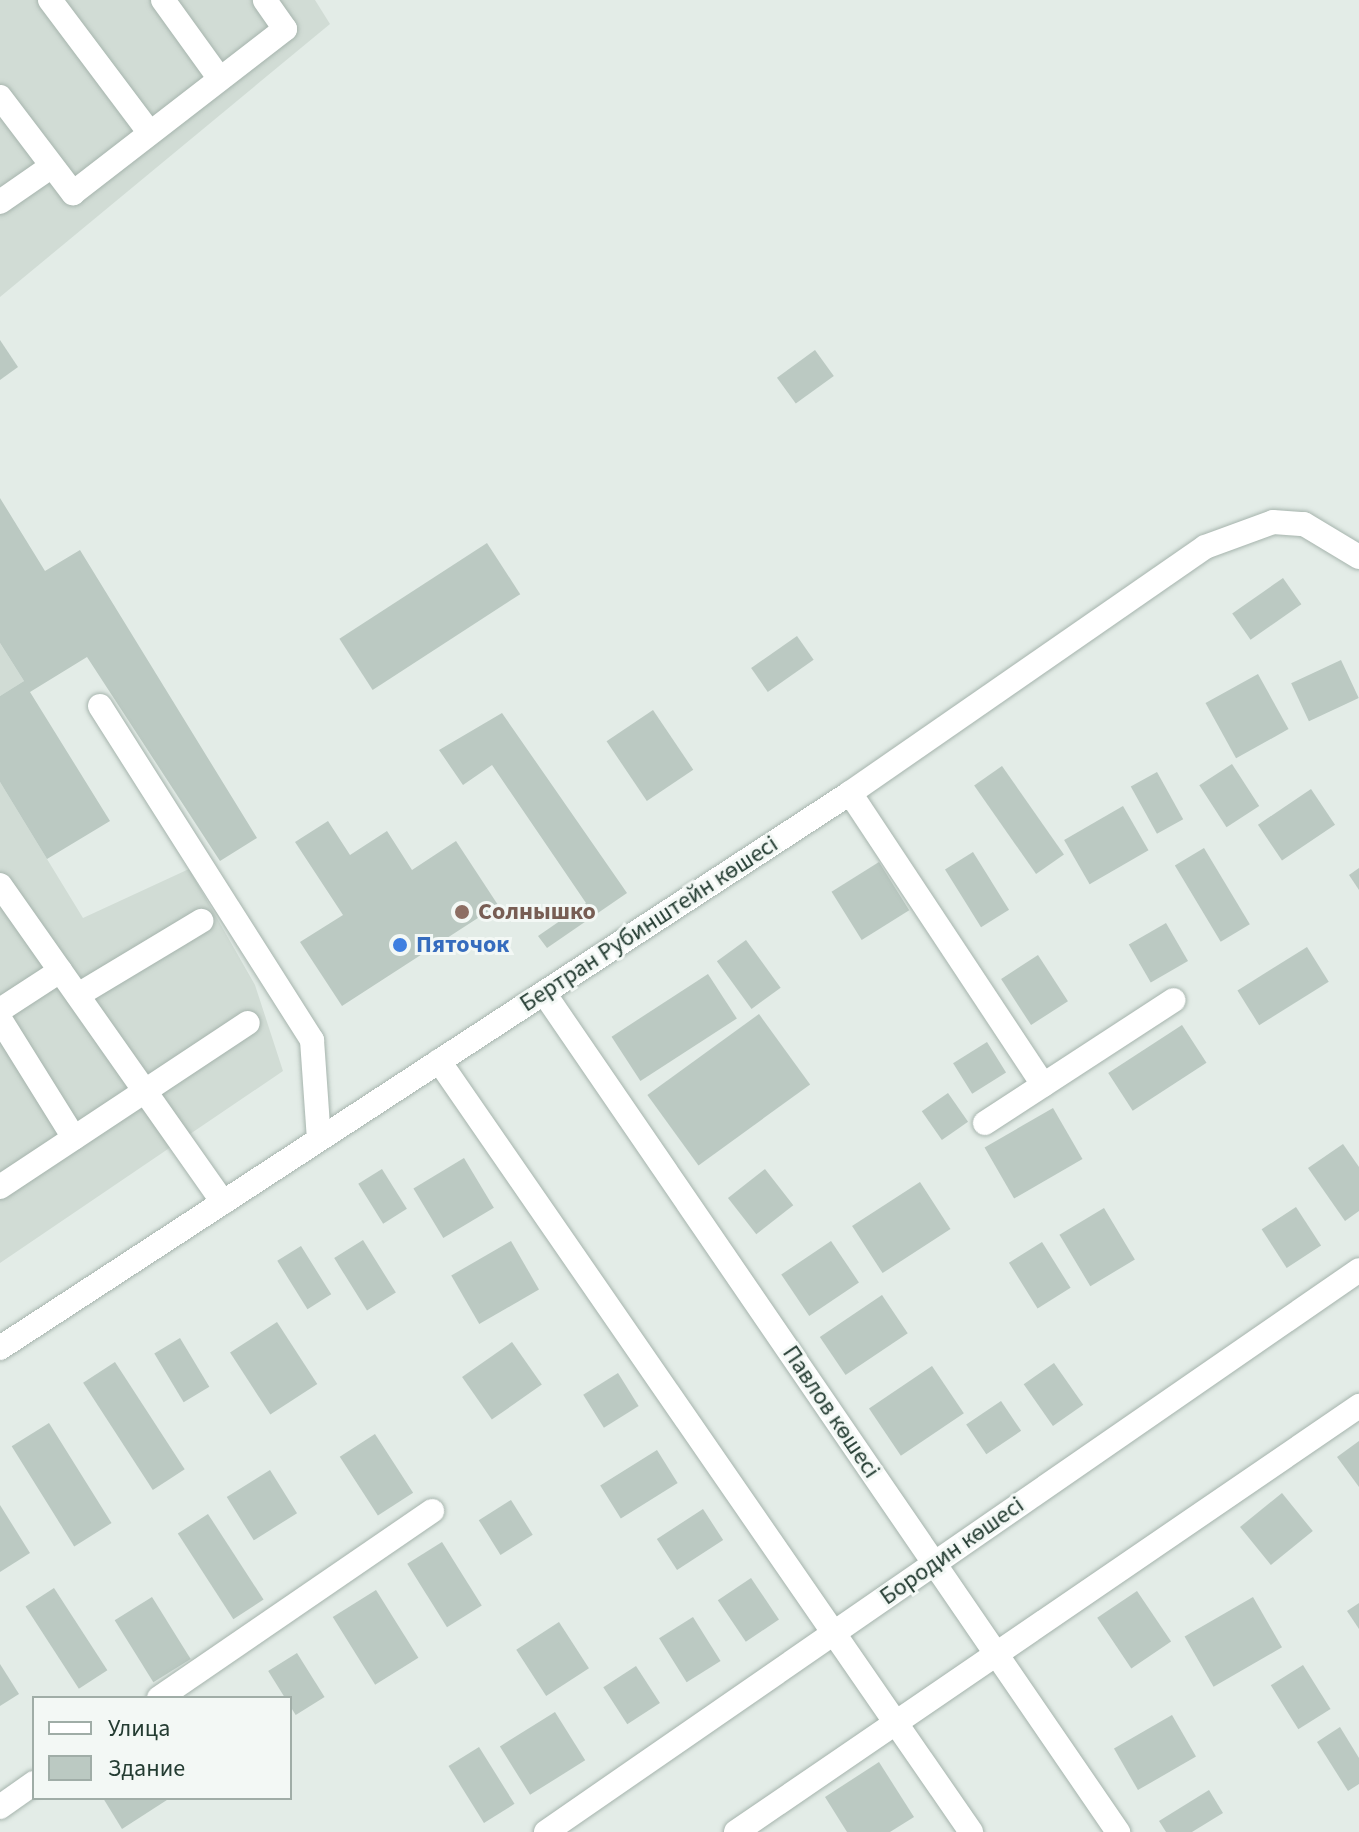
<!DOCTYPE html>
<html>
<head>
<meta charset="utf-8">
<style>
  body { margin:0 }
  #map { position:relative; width:1359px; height:1832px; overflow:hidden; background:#e3ece7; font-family:"Source Sans 3",sans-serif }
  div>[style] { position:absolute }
  .built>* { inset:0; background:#d1dcd5 }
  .building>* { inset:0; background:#bbc9c2; transform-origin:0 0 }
  .roads { filter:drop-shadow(0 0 2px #a6b4ad) drop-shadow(0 0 2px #a6b4ad) }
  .minor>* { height:24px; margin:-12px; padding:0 12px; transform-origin:12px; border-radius:12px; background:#fff }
  .dots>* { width:22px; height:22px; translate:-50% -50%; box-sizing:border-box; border:4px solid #f3f8f5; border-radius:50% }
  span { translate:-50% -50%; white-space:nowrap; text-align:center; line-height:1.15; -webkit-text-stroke:6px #f3f8f5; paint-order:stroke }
  .education-label { font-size:24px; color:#785e54; font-weight:700 }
  .left { translate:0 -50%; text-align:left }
  .street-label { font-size:24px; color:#243c32 }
  .shop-label { font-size:24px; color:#366cbe; font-weight:700 }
  .legend { position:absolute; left:32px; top:1696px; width:260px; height:104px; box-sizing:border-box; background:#f3f8f5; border:2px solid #a0ada7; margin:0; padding:10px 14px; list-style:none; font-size:24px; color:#243c32 }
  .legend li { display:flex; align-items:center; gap:16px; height:40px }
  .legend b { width:40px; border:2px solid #a0ada7 }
</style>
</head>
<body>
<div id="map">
  <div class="built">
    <div style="clip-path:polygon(0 0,315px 0,330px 24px,0 297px)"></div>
    <div style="clip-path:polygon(0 643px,24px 681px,0 696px)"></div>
    <div style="clip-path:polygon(0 782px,83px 918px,189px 869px,255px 985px,283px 1071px,0 1263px)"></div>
  </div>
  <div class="building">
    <div style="clip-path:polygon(0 340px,18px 367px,0 380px)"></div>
    <div style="left:815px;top:350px;width:32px;height:47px;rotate:54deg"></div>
    <div style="clip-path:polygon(0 498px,45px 571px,80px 550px,257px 838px,220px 861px,87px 657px,30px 692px,110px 821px,47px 859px,0 782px,0 696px,24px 681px,0 643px)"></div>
    <div style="left:487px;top:543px;width:61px;height:176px;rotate:57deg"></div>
    <div style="left:1283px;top:578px;width:32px;height:62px;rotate:55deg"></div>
    <div style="left:797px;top:636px;width:29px;height:56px;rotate:55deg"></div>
    <div style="left:1341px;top:660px;width:42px;height:55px;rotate:65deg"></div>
    <div style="left:1258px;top:674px;width:63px;height:60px;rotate:61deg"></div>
    <div style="left:653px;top:710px;width:72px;height:56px;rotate:56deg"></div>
    <div style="clip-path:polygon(502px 713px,627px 893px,547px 948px,538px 936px,586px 903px,492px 765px,463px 785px,439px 750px)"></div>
    <div style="left:1232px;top:764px;width:50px;height:39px;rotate:57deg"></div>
    <div style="left:1002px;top:766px;width:108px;height:34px;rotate:55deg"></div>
    <div style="left:1157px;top:772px;width:54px;height:30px;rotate:61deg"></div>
    <div style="left:1311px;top:789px;width:43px;height:64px;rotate:56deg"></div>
    <div style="left:1123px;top:806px;width:51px;height:68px;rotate:60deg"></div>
    <div style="clip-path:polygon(328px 821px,350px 855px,387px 831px,412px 870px,456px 841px,498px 905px,342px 1006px,300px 942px,343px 915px,295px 842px)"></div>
    <div style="left:1204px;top:848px;width:89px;height:34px;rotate:59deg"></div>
    <div style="left:973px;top:852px;width:68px;height:33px;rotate:58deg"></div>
    <div style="left:879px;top:862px;width:57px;height:56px;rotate:58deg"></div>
    <div style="clip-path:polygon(1359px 868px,1359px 890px,1349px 875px)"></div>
    <div style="left:1166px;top:923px;width:44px;height:43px;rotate:60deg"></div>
    <div style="left:746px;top:940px;width:59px;height:36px;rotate:54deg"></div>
    <div style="left:1307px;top:947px;width:41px;height:82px;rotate:58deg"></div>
    <div style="left:1038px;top:955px;width:55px;height:44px;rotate:57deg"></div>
    <div style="left:708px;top:974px;width:53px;height:115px;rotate:57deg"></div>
    <div style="left:759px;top:1014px;width:87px;height:138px;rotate:54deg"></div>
    <div style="left:1182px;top:1025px;width:45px;height:88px;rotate:57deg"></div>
    <div style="left:987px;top:1042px;width:36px;height:40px;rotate:58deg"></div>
    <div style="left:948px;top:1093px;width:35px;height:32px;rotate:55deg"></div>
    <div style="left:1053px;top:1108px;width:59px;height:79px;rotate:60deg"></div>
    <div style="clip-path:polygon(1343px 1144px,1359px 1167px,1359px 1211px,1345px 1221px,1308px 1168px)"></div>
    <div style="left:464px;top:1158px;width:58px;height:59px;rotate:59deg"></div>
    <div style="left:382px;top:1169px;width:47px;height:28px;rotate:58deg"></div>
    <div style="left:765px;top:1169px;width:46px;height:47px;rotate:52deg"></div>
    <div style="left:920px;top:1182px;width:56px;height:81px;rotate:57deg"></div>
    <div style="left:1296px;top:1207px;width:46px;height:41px;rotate:57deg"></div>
    <div style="left:1104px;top:1208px;width:60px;height:52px;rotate:59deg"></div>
    <div style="left:363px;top:1240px;width:62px;height:34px;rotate:58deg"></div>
    <div style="left:511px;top:1241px;width:56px;height:69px;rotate:60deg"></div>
    <div style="left:831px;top:1241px;width:50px;height:60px;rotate:56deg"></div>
    <div style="left:1042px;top:1242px;width:54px;height:39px;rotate:58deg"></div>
    <div style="left:301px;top:1246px;width:57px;height:28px;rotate:58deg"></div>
    <div style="left:882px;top:1295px;width:46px;height:75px;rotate:56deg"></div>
    <div style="left:277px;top:1322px;width:74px;height:56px;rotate:57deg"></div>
    <div style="left:180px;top:1338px;width:57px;height:30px;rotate:59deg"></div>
    <div style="left:512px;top:1342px;width:52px;height:61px;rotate:55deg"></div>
    <div style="left:115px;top:1362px;width:128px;height:38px;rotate:57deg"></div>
    <div style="left:1054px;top:1363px;width:51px;height:37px;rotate:55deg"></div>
    <div style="left:932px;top:1366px;width:57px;height:76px;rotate:56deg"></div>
    <div style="left:618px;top:1373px;width:39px;height:41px;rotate:58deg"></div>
    <div style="left:1001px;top:1401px;width:36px;height:42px;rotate:56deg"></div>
    <div style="left:49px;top:1423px;width:118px;height:44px;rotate:58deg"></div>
    <div style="left:375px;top:1434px;width:70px;height:42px;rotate:57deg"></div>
    <div style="clip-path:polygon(1359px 1441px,1359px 1487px,1337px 1457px)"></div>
    <div style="left:657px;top:1450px;width:39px;height:67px;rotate:58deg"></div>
    <div style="left:270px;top:1470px;width:51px;height:51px;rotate:58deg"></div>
    <div style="left:1282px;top:1493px;width:49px;height:54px;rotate:51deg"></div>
    <div style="left:511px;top:1500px;width:41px;height:38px;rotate:58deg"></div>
    <div style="clip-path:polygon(0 1505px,30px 1553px,0 1572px)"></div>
    <div style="left:703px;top:1509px;width:37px;height:55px;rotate:57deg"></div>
    <div style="left:208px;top:1514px;width:102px;height:36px;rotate:57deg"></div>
    <div style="left:442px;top:1542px;width:75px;height:41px;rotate:58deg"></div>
    <div style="left:751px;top:1578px;width:50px;height:40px;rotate:56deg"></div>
    <div style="left:54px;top:1588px;width:98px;height:34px;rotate:57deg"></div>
    <div style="left:376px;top:1590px;width:80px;height:51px;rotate:58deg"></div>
    <div style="left:1137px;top:1591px;width:61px;height:48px;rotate:56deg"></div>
    <div style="left:152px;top:1597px;width:73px;height:44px;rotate:58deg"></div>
    <div style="left:1253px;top:1597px;width:58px;height:79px;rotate:60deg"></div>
    <div style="clip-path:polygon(1359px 1603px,1359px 1629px,1347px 1611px)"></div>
    <div style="left:693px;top:1617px;width:52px;height:40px;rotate:58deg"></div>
    <div style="left:559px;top:1622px;width:55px;height:51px;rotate:57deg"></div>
    <div style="left:297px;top:1653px;width:52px;height:34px;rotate:58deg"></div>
    <div style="clip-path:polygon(0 1664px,19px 1694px,0 1706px)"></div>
    <div style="left:1303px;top:1665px;width:52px;height:38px;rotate:58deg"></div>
    <div style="left:636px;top:1666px;width:44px;height:39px;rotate:57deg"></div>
    <div style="left:555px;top:1712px;width:57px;height:65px;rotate:58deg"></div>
    <div style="left:1172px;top:1715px;width:48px;height:67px;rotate:60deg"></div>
    <div style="clip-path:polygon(1340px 1727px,1359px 1758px,1359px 1784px,1348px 1791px,1317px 1742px)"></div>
    <div style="left:479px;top:1747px;width:67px;height:36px;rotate:58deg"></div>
    <div style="clip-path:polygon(879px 1762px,914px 1817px,890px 1832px,847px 1832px,825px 1797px)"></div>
    <div style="clip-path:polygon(1209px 1790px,1223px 1813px,1192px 1832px,1166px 1832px,1159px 1821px)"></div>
    <div style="clip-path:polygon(103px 1798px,170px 1798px,122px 1829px)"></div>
  </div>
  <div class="roads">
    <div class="minor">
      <div style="left:50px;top:0;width:166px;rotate:53.1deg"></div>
      <div style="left:163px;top:0;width:97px;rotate:54.2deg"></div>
      <div style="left:0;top:97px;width:121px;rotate:52.8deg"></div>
      <div style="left:73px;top:193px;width:268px;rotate:-37.7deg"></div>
      <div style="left:285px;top:29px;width:35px;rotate:-125deg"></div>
      <div style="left:0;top:202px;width:63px;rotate:-34.7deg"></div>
      <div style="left:100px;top:706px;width:396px;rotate:57.6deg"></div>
      <div style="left:312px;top:1040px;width:99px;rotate:86deg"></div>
      <div style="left:850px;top:793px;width:350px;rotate:56.5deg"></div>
      <div style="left:0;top:885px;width:388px;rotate:54.9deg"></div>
      <div style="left:544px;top:993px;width:1017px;rotate:55.62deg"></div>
      <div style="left:78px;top:995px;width:144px;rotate:-31deg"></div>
      <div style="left:0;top:1010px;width:72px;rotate:-33deg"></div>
      <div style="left:0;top:1019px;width:140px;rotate:58.1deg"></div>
      <div style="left:439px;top:1061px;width:937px;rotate:55.39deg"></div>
      <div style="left:985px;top:1123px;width:225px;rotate:-33.1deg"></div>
      <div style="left:0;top:1187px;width:297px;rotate:-33.5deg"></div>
      <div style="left:0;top:1348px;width:1015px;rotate:-33.14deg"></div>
      <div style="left:850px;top:793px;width:432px;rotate:-34.7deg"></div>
      <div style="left:1205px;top:547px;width:72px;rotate:-20.2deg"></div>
      <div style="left:1273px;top:522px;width:31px;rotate:4deg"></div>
      <div style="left:1304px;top:524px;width:64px;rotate:31deg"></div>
      <div style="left:159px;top:1698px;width:331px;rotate:-34.4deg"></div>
      <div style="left:0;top:1807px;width:42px;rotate:-35.2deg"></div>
      <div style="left:546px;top:1832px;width:988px;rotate:-34.65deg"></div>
      <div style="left:736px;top:1832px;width:755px;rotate:-34.36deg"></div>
    </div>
  </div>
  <div class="dots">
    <div style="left:462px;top:912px;background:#8d6e63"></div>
    <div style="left:400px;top:945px;background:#3f7fe0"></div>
  </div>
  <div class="education-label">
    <span class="left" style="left:478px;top:912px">Солнышко</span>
  </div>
  <div class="street-label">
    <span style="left:649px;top:924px;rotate:-33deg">Бертран Рубинштейн көшесі</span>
    <span style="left:831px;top:1412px;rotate:56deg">Павлов көшесі</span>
    <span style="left:952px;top:1551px;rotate:-35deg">Бородин көшесі</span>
  </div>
  <div class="shop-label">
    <span class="left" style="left:416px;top:945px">Пяточок</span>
  </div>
  <ul class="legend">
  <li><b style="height:10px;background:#fff"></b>Улица</li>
  <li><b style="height:22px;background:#bbc9c2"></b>Здание</li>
  </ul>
</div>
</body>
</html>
